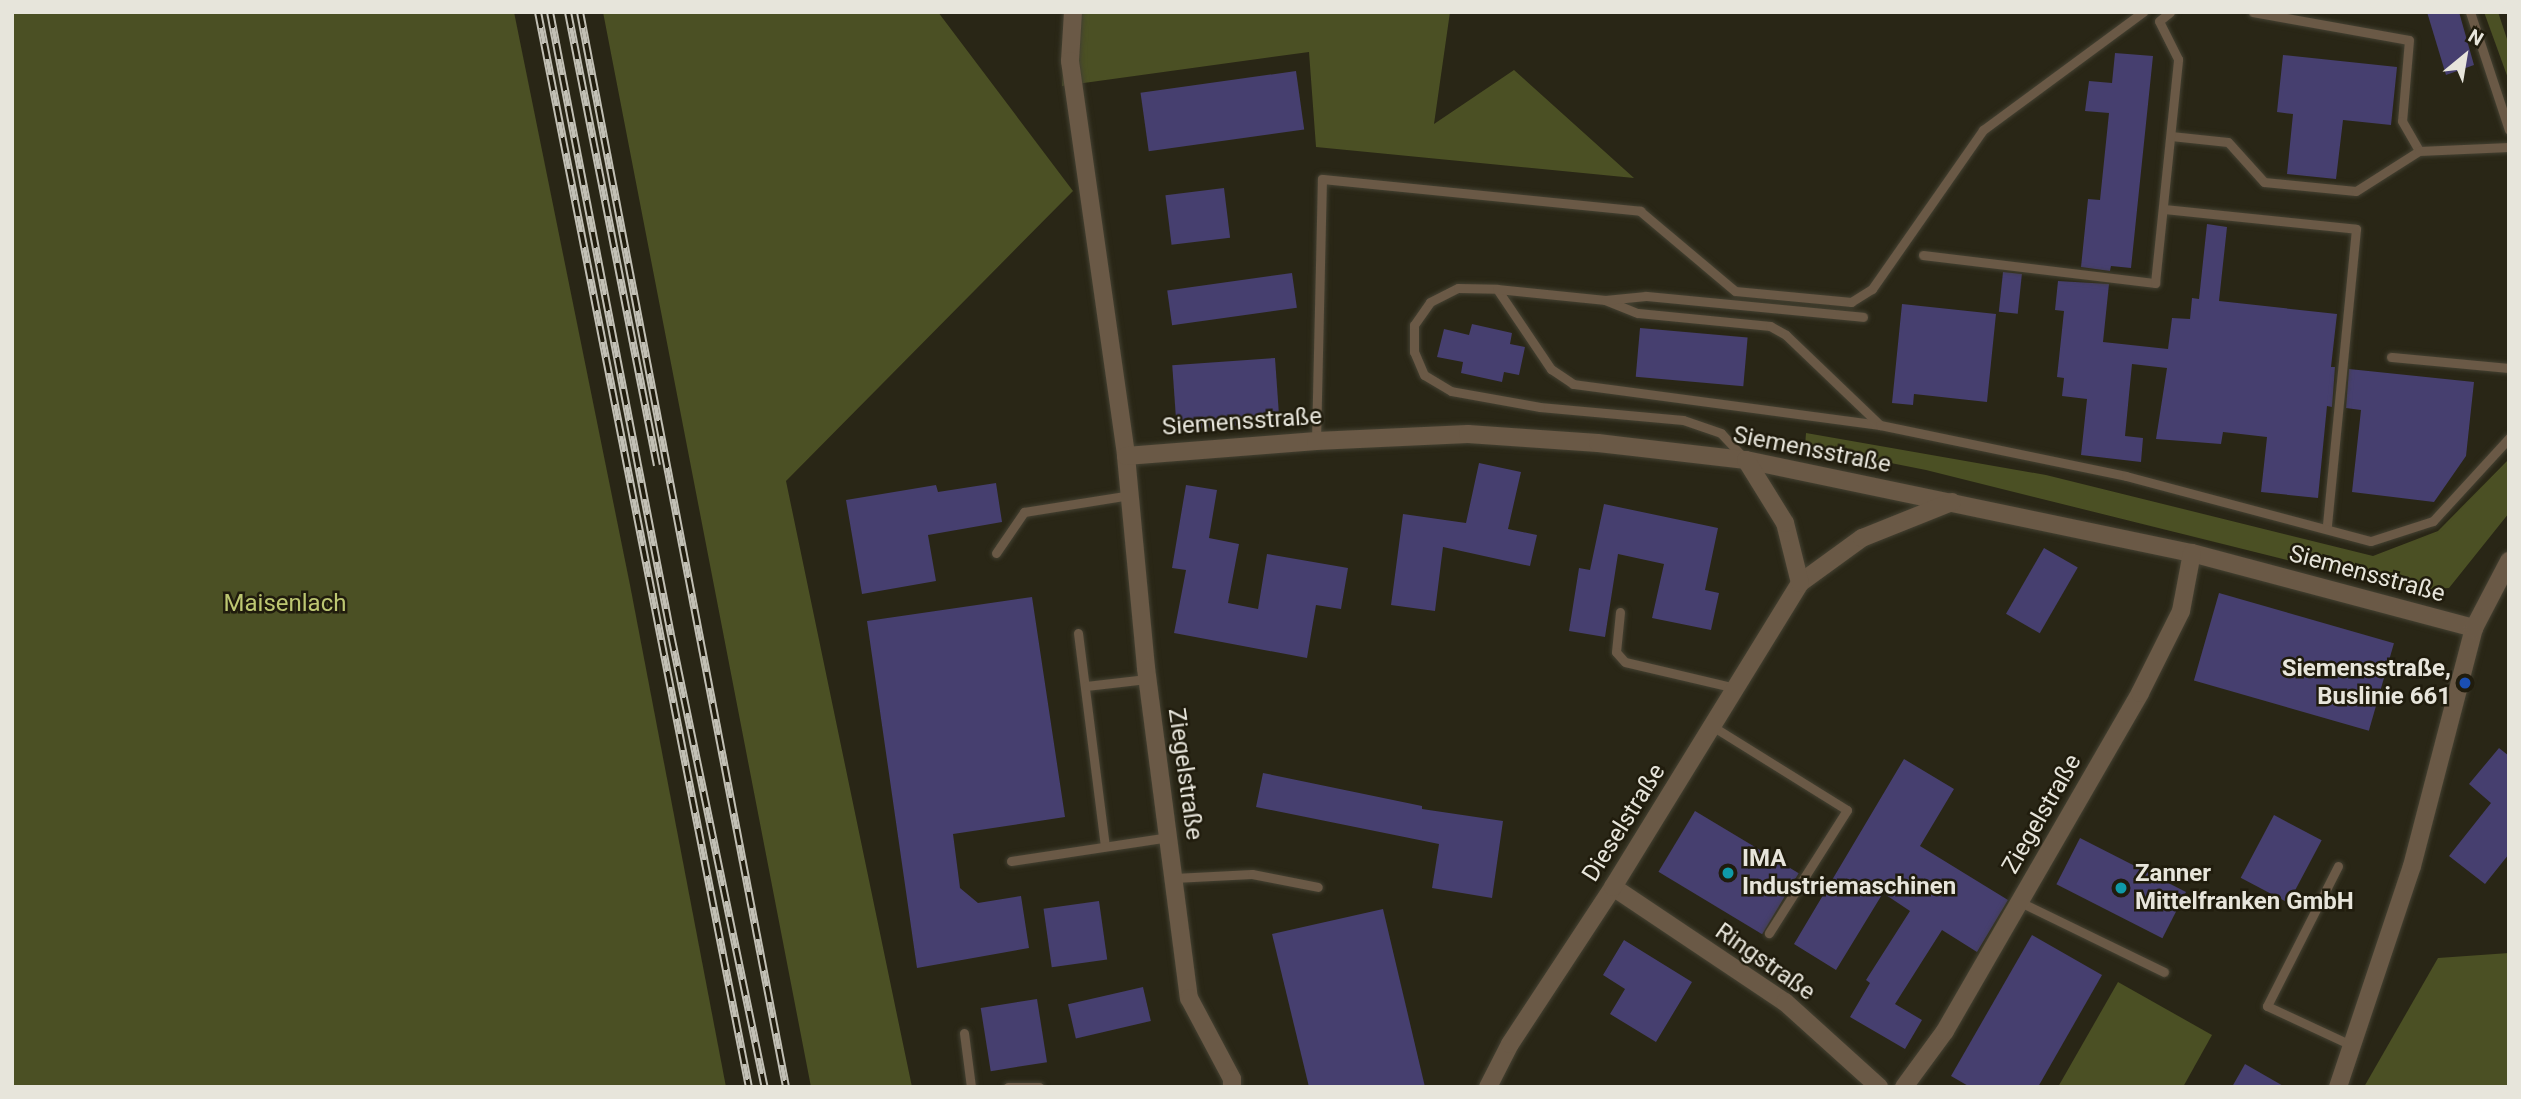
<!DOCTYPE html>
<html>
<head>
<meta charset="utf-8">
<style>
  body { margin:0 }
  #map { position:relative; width:2521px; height:1099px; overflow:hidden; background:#292616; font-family:Roboto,sans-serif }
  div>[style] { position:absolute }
  .green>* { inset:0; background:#4b5024 }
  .building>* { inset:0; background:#463f6f; transform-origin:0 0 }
  .roads { filter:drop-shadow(0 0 2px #444132) drop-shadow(0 0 2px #444132) }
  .service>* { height:9px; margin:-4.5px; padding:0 4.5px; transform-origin:4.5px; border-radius:4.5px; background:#6a5946 }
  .minor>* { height:18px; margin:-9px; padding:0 9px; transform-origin:9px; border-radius:9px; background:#6a5946 }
  .rail>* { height:8px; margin-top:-4px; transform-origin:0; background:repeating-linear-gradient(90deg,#201c0d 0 16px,#c2c0b5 0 32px); box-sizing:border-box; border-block:2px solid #c2c0b5 }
  .dots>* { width:19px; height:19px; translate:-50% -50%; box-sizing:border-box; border:4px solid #201c0d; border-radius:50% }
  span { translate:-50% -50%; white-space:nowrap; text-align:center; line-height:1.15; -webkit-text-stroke:5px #201c0d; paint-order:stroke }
  .street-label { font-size:24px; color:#e7e5db }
  .park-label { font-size:24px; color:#bdc772 }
  .poi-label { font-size:24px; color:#e7e5db; font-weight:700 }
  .right { translate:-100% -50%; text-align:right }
  .left { translate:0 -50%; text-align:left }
  .frame { position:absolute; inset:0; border:14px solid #e7e5db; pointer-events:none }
  .north { position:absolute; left:2430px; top:21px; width:70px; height:70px; -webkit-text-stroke:5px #201c0d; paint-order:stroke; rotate:30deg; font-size:19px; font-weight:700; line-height:28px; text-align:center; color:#e7e5db }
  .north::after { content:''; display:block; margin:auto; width:24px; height:32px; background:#e7e5db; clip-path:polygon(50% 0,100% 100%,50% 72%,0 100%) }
</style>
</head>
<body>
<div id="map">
  <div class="green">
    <div style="clip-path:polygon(12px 12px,514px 12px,630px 585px,726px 1087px,12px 1087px)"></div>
    <div style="clip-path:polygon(603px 12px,938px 12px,1073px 191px,786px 481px,912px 1087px,811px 1087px)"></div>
    <div style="clip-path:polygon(1066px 12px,1450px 12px,1434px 124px,1514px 70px,1634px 178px,1316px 147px,1309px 52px,1062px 86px)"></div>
    <div style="clip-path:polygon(2484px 12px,2498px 12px,2509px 45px,2509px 81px)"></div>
    <div style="clip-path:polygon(1806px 433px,2046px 475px,2373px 556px,2438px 531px,2509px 459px,2509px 513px,2449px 588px,2407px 590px,1926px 470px,1805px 446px)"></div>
    <div style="clip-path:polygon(2509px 953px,2509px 1087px,2364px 1087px,2438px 958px)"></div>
    <div style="clip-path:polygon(2118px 982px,2212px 1035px,2183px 1087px,2058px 1087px)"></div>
  </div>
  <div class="building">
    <div style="clip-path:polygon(2427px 12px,2459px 12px,2474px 65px,2446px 75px)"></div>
    <div style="clip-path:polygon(2115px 53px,2153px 56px,2131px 268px,2111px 266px,2110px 271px,2081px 267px,2088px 199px,2100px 200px,2109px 113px,2085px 111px,2089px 81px,2112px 83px)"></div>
    <div style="clip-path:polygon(2283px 55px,2397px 67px,2391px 125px,2343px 120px,2336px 179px,2287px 174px,2293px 114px,2277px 112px)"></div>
    <div style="left:1296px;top:71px;width:59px;height:157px;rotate:82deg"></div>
    <div style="left:1224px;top:188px;width:50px;height:59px;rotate:83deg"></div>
    <div style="clip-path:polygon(2207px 224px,2227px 227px,2219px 301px,2337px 314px,2331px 367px,2335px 367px,2332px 407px,2327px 406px,2318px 498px,2261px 492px,2267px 437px,2223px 432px,2221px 444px,2156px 439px,2167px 368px,2132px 364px,2125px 436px,2143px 438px,2141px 462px,2081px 455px,2087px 399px,2062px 396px,2064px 378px,2057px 377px,2064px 311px,2055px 310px,2058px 281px,2109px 284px,2103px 342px,2168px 349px,2172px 318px,2190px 319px,2192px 298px,2199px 299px)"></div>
    <div style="left:2003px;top:272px;width:19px;height:40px;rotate:6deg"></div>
    <div style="left:1292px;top:273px;width:35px;height:126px;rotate:82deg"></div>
    <div style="clip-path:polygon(1902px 304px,1996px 314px,1987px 402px,1914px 394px,1913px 405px,1892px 403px)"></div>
    <div style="clip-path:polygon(1472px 324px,1512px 333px,1510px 344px,1525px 347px,1519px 375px,1504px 372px,1502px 382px,1461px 373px,1463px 362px,1437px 357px,1444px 329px,1469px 335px)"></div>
    <div style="left:1640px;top:328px;width:108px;height:49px;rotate:5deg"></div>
    <div style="left:1275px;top:358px;width:65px;height:103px;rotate:86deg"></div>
    <div style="clip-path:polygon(2349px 369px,2474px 382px,2466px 456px,2434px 502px,2352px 492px,2361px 410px,2346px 408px)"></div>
    <div style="clip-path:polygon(1479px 463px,1521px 472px,1508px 529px,1537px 535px,1530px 566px,1443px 547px,1435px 611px,1391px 605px,1403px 514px,1466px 523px)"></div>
    <div style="clip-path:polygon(996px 483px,1002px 522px,928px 535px,936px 581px,862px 594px,846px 500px,936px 485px,938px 492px)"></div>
    <div style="clip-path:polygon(1186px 485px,1217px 490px,1209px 538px,1239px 544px,1228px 603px,1258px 609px,1267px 554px,1348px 568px,1341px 609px,1316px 605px,1307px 658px,1174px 633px,1186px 570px,1172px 568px)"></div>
    <div style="clip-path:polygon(1604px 504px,1718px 528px,1705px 590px,1719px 593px,1711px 630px,1652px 618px,1664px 564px,1618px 554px,1605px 637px,1569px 631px,1579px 568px,1590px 570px)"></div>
    <div style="left:2044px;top:548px;width:39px;height:76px;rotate:30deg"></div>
    <div style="left:2219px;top:593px;width:182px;height:91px;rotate:16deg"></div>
    <div style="clip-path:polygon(1032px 597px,1065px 817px,953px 834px,960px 888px,978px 903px,1021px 896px,1029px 948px,917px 968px,867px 621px)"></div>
    <div style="clip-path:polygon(2499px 748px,2509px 756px,2509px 854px,2485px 884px,2449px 856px,2491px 803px,2469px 784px)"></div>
    <div style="clip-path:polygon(1904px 759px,1954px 789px,1920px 846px,2008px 900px,1977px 952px,1942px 930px,1895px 1004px,1922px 1020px,1905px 1049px,1850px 1017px,1870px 983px,1866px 980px,1910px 911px,1883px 893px,1836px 970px,1794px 944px)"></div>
    <div style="clip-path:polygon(1263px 773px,1422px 806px,1422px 809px,1503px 821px,1492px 898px,1432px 888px,1439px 844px,1256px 807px)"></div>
    <div style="left:1695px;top:811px;width:121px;height:71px;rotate:31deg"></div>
    <div style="left:2274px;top:815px;width:54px;height:71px;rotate:28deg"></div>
    <div style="left:2080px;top:838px;width:119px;height:52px;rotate:27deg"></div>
    <div style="left:1099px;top:901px;width:59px;height:56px;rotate:82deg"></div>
    <div style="clip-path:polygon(1383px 909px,1425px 1087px,1309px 1087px,1272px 934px)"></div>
    <div style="clip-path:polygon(2032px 935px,2102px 975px,2038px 1087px,1970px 1087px,1951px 1076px)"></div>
    <div style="clip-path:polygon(1624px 940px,1692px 982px,1656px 1042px,1610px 1014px,1625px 989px,1603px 975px)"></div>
    <div style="left:1143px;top:987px;width:35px;height:77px;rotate:77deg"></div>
    <div style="left:1037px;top:999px;width:64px;height:57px;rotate:81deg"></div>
    <div style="clip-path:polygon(2245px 1064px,2285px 1087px,2232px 1087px)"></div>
  </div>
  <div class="roads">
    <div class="service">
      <div style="left:2253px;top:12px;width:158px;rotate:10.2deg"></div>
      <div style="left:2409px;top:40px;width:81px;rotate:94.9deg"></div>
      <div style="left:2402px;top:121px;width:34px;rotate:60deg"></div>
      <div style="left:2470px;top:12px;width:124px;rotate:71.7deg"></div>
      <div style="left:2171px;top:136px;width:57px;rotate:6deg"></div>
      <div style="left:2228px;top:142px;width:54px;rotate:48deg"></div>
      <div style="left:2264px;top:182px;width:92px;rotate:5.6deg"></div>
      <div style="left:2356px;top:191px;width:75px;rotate:-32.4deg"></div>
      <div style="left:2419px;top:151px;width:90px;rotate:-2.5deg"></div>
      <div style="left:2164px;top:209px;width:193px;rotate:5.9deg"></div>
      <div style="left:2356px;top:229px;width:299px;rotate:95.6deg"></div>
      <div style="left:1923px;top:255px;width:234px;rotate:6.9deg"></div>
      <div style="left:2155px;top:283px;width:225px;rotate:-84.1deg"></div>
      <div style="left:2178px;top:59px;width:42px;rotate:-116.6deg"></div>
      <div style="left:2159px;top:21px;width:14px;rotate:-39deg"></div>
      <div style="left:1497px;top:289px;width:97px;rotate:56deg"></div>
      <div style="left:1551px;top:369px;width:27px;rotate:34deg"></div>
      <div style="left:1573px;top:384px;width:309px;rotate:7.6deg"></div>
      <div style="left:1605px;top:300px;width:35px;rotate:22deg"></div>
      <div style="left:1638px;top:313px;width:133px;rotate:5.6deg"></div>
      <div style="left:1770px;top:326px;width:18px;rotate:29deg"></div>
      <div style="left:1786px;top:335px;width:130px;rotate:43.8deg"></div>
      <div style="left:1880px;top:425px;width:251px;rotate:11.7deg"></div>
      <div style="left:2126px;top:476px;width:253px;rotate:14.9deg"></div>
      <div style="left:2371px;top:541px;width:65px;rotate:-17.9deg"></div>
      <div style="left:2433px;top:521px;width:113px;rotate:-47.5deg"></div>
      <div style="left:2391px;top:357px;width:119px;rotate:5.3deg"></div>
      <div style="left:1316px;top:441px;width:262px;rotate:-88.7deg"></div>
      <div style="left:1322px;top:179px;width:320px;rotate:5.7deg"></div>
      <div style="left:1640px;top:211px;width:124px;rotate:40.1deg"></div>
      <div style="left:1735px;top:291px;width:117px;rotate:5.4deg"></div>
      <div style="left:1851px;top:302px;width:25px;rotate:-32deg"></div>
      <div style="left:1872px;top:289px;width:194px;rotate:-55.1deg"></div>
      <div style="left:1983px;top:130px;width:199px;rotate:-36.4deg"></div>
      <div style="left:1745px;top:459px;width:35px;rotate:-133deg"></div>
      <div style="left:1721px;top:433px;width:40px;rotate:-161.1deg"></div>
      <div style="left:1683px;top:420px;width:144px;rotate:-174.8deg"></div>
      <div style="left:1540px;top:407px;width:90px;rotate:-169.8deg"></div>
      <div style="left:1451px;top:391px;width:31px;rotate:-149deg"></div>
      <div style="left:1424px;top:375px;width:25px;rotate:-113deg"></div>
      <div style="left:1414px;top:352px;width:27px;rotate:-90deg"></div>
      <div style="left:1414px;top:325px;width:28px;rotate:-55deg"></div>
      <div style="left:1430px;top:302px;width:31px;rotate:-27deg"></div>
      <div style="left:1458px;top:288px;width:39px;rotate:1deg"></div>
      <div style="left:1497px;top:289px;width:109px;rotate:5.8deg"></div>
      <div style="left:1605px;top:300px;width:41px;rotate:-5.6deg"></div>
      <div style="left:1646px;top:296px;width:218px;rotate:5.5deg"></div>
      <div style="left:996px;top:553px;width:50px;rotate:-55.7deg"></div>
      <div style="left:1024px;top:512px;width:107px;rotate:-9.1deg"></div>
      <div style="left:1620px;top:612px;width:40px;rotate:95.7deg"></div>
      <div style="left:1616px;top:652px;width:13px;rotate:48deg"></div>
      <div style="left:1625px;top:662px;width:113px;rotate:13.3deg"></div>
      <div style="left:1078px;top:633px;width:215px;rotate:82.8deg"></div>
      <div style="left:1086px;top:686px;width:61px;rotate:-6.5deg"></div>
      <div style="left:1712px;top:726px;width:159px;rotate:31.9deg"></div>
      <div style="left:1847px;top:810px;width:146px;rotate:122.4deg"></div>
      <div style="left:1011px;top:861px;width:160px;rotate:-8.6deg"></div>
      <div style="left:2338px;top:866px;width:157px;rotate:116.9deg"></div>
      <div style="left:2267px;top:1006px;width:95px;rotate:24.9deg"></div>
      <div style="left:1174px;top:878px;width:78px;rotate:-2.9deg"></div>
      <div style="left:1252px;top:874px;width:67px;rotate:11.1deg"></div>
      <div style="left:2020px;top:902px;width:160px;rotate:25.9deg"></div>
      <div style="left:964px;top:1033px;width:54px;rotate:82.6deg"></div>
      <div style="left:1008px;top:1087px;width:31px"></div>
    </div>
    <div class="minor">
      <div style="left:1073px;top:12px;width:49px;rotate:93.5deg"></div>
      <div style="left:1070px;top:61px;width:399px;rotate:81.9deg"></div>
      <div style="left:1126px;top:456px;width:213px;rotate:84.6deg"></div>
      <div style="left:1146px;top:668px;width:333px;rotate:82.6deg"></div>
      <div style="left:1189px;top:998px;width:92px;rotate:62deg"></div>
      <div style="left:1232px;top:1079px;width:8px;rotate:90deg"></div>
      <div style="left:1126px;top:456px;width:191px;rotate:-4.5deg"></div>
      <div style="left:1316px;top:441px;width:152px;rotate:-2.6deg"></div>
      <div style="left:1468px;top:434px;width:130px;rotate:4deg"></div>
      <div style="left:1598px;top:443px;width:149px;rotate:6.6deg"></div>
      <div style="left:1746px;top:460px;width:456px;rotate:11.8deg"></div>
      <div style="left:2192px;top:553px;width:292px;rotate:14.9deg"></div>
      <div style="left:1800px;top:583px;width:77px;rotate:-36deg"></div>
      <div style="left:1862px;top:538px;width:97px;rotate:-21.8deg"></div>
      <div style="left:1613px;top:887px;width:207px;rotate:33.8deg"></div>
      <div style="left:1785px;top:1002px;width:127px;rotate:42.1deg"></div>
      <div style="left:1488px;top:1087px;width:48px;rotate:-62.9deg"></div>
      <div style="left:1510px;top:1044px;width:188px;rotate:-56.7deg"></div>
      <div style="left:1613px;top:887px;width:357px;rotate:-58.4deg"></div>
      <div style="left:1800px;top:583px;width:62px;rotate:-104deg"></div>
      <div style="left:1785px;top:523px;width:74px;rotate:-121.8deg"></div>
      <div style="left:1904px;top:1087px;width:69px;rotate:-53.8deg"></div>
      <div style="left:1945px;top:1031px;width:390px;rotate:-60deg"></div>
      <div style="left:2140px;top:693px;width:92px;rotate:-63.4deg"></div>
      <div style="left:2181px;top:611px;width:59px;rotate:-79.3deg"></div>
      <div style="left:2338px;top:1087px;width:233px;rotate:-71.5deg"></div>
      <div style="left:2412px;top:866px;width:246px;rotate:-75.4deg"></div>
      <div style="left:2474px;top:628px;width:76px;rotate:-62.4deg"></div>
    </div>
  </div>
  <div class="rail">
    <div style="left:538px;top:12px;width:1096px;rotate:78.9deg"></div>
    <div style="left:550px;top:12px;width:635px;rotate:79.01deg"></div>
    <div style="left:671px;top:635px;width:462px;rotate:78.3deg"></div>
    <div style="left:568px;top:12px;width:462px;rotate:78.9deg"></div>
    <div style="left:580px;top:12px;width:1095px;rotate:79.15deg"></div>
  </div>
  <div class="dots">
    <div style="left:2465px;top:683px;background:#1a4fb4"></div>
    <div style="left:1728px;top:873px;background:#0f9aa8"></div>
    <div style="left:2121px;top:888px;background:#0f9aa8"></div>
  </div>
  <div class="street-label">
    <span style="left:1242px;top:422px;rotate:-4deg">Siemensstraße</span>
    <span style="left:1812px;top:450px;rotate:11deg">Siemensstraße</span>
    <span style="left:2367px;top:574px;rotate:15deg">Siemensstraße</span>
    <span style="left:1185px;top:774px;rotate:82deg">Ziegelstraße</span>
    <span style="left:2042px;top:814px;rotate:-60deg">Ziegelstraße</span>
    <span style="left:1624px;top:823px;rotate:-58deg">Dieselstraße</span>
    <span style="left:1765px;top:962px;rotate:35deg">Ringstraße</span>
  </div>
  <div class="park-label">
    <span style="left:285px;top:604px">Maisenlach</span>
  </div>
  <div class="poi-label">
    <span class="right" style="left:2451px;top:683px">Siemensstraße,<br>Buslinie 661</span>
    <span class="left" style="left:1742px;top:873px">IMA<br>Industriemaschinen</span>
    <span class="left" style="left:2135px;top:888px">Zanner<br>Mittelfranken GmbH</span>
  </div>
  <div class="frame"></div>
  <div class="north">N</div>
</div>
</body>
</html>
